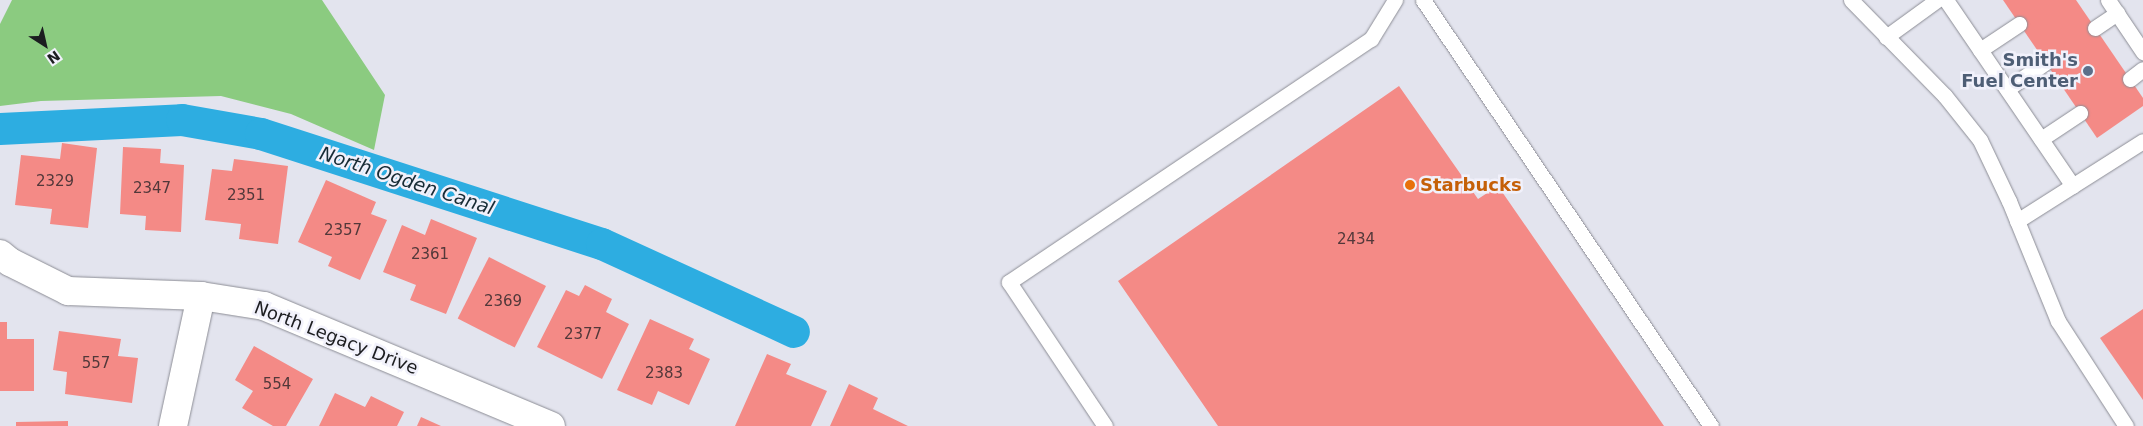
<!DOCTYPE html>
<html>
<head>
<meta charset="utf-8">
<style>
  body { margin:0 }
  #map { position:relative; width:2143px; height:426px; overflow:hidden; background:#e3e4ee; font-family:"DejaVu Sans",sans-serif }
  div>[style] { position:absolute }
  .green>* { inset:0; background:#8bcb80 }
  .canal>* { height:32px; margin:-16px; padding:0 16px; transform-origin:16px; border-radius:16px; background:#2dade1 }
  .building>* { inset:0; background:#f48a86; transform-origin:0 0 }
  .roads { filter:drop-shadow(0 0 1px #8c8d95) drop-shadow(0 0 1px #8c8d95) }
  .lane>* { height:15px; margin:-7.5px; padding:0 7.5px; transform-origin:7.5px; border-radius:7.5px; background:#fff }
  .street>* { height:28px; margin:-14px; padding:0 14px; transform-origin:14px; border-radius:14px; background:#fff }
  .dots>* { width:14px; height:14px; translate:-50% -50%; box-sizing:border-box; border:2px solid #f1f1fb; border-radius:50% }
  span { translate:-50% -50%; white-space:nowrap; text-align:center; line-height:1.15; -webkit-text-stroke:5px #f1f1fb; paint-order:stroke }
  .number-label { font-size:15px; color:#52383a }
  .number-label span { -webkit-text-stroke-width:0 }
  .service-label { font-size:18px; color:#4e5e75; font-weight:700 }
  .right { translate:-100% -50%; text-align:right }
  .food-label { font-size:18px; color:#c56008; font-weight:700 }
  .left { translate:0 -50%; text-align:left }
  .street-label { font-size:18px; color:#1c1d20 }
  .water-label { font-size:19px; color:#182c36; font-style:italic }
  .north { position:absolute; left:20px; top:20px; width:50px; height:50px; -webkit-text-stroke:4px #f1f1fb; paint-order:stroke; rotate:145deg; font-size:14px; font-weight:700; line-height:20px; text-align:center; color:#1c1d20 }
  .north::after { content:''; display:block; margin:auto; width:18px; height:22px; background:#1c1d20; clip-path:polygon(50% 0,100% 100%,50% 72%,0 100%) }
</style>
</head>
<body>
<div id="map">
  <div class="green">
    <div style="clip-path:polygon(12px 0,322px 0,385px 95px,374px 150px,291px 114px,221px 96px,41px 101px,0 106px,0 24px)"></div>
  </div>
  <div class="canal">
    <div style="left:0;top:129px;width:182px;rotate:-2.8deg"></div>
    <div style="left:182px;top:120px;width:80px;rotate:10deg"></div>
    <div style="left:261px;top:134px;width:358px;rotate:17.9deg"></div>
    <div style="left:602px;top:244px;width:211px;rotate:24.6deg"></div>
  </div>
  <div class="building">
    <div style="clip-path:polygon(2003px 0,2076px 0,2143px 98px,2143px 106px,2097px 138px)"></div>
    <div style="clip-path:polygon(1399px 86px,1478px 199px,1498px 186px,1664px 426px,1218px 426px,1118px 281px)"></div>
    <div style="clip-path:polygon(62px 143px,97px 148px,88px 228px,50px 224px,52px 209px,15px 205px,21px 155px,60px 159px)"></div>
    <div style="clip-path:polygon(123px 147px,161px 149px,160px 163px,184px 165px,181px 232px,145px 230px,146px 216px,120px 214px)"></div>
    <div style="clip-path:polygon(234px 159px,288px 166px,278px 244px,239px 239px,241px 224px,205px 220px,212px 169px,232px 171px)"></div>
    <div style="clip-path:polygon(326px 180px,376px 202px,371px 214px,387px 220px,360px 280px,328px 266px,332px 257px,298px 242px)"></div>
    <div style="clip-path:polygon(431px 219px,477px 238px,446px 314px,410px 300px,416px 285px,383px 272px,402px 225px,425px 235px)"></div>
    <div style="left:489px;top:257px;width:64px;height:69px;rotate:27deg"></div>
    <div style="clip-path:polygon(585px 285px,612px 299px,606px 312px,629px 324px,602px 379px,537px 347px,566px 290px,579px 296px)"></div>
    <div style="clip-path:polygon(2143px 309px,2143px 400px,2100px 338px)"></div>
    <div style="clip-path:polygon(650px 319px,694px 339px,689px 349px,710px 359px,689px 405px,658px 391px,652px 405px,617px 390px)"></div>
    <div style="clip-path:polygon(0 322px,7px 322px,7px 339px,34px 339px,34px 391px,0 391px)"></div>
    <div style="clip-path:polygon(59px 331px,121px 339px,118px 356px,138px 358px,132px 403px,65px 394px,67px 372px,53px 370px)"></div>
    <div style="clip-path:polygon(254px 346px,313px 379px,286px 426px,273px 426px,242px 408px,253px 391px,235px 380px)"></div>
    <div style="clip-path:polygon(767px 354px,791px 364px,786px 374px,827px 391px,811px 426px,735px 426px)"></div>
    <div style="clip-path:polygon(849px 384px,878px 398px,873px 409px,908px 426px,830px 426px)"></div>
    <div style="clip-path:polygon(335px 393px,365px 407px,371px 396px,404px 412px,397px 426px,319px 426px)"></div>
    <div style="clip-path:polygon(421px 417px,441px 426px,417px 426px)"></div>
    <div style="clip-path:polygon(68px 421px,68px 426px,16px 426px,16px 422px)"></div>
  </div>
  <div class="roads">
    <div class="lane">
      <div style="left:1423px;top:0;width:514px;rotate:55.94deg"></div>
      <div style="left:1851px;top:0;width:134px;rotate:45.6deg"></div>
      <div style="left:1945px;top:96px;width:56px;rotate:51.5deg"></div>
      <div style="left:1980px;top:140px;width:68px;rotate:64.6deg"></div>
      <div style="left:2009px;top:201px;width:130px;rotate:67.8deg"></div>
      <div style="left:2058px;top:321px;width:125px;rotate:57.1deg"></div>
      <div style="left:1946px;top:0;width:225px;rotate:55.7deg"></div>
      <div style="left:2108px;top:0;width:63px;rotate:56.1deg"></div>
      <div style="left:2095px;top:28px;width:27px;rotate:-34deg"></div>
      <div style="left:1886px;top:37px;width:63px;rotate:-36deg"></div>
      <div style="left:1980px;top:50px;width:47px;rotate:-33.7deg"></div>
      <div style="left:2130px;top:79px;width:16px;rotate:-38deg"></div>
      <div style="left:2007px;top:89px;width:47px;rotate:-34.7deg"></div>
      <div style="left:2041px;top:139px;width:47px;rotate:-33.7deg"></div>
      <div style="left:2017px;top:221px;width:149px;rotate:-32.4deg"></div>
      <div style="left:1105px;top:426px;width:173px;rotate:-123.7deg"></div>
      <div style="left:1009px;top:282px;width:436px;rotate:-33.9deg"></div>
      <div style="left:1371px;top:39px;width:46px;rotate:-58.4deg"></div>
    </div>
    <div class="street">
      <div style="left:0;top:254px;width:13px;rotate:39deg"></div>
      <div style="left:10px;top:262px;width:65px;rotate:26.6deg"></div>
      <div style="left:68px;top:291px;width:133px;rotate:2.2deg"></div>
      <div style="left:201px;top:296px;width:64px;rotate:9deg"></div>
      <div style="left:264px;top:306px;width:311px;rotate:22.7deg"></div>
      <div style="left:173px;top:426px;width:133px;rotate:-77.8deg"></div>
    </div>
  </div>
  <div class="dots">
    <div style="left:2088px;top:71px;background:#5c6f8a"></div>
    <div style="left:1410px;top:185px;background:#e8710a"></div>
  </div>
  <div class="number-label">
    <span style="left:55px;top:182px">2329</span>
    <span style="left:152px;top:189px">2347</span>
    <span style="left:246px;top:196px">2351</span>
    <span style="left:343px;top:231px">2357</span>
    <span style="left:1356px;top:240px">2434</span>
    <span style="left:430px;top:255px">2361</span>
    <span style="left:503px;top:302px">2369</span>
    <span style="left:583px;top:335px">2377</span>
    <span style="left:96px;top:364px">557</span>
    <span style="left:664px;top:374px">2383</span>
    <span style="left:277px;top:385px">554</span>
  </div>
  <div class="service-label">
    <span class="right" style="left:2078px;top:71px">Smith's<br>Fuel Center</span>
  </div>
  <div class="food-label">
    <span class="left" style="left:1420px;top:185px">Starbucks</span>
  </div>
  <div class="street-label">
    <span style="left:336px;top:338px;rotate:21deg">North Legacy Drive</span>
  </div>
  <div class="water-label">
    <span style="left:407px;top:181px;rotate:18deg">North Ogden Canal</span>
  </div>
  <div class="north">N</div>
</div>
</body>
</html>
